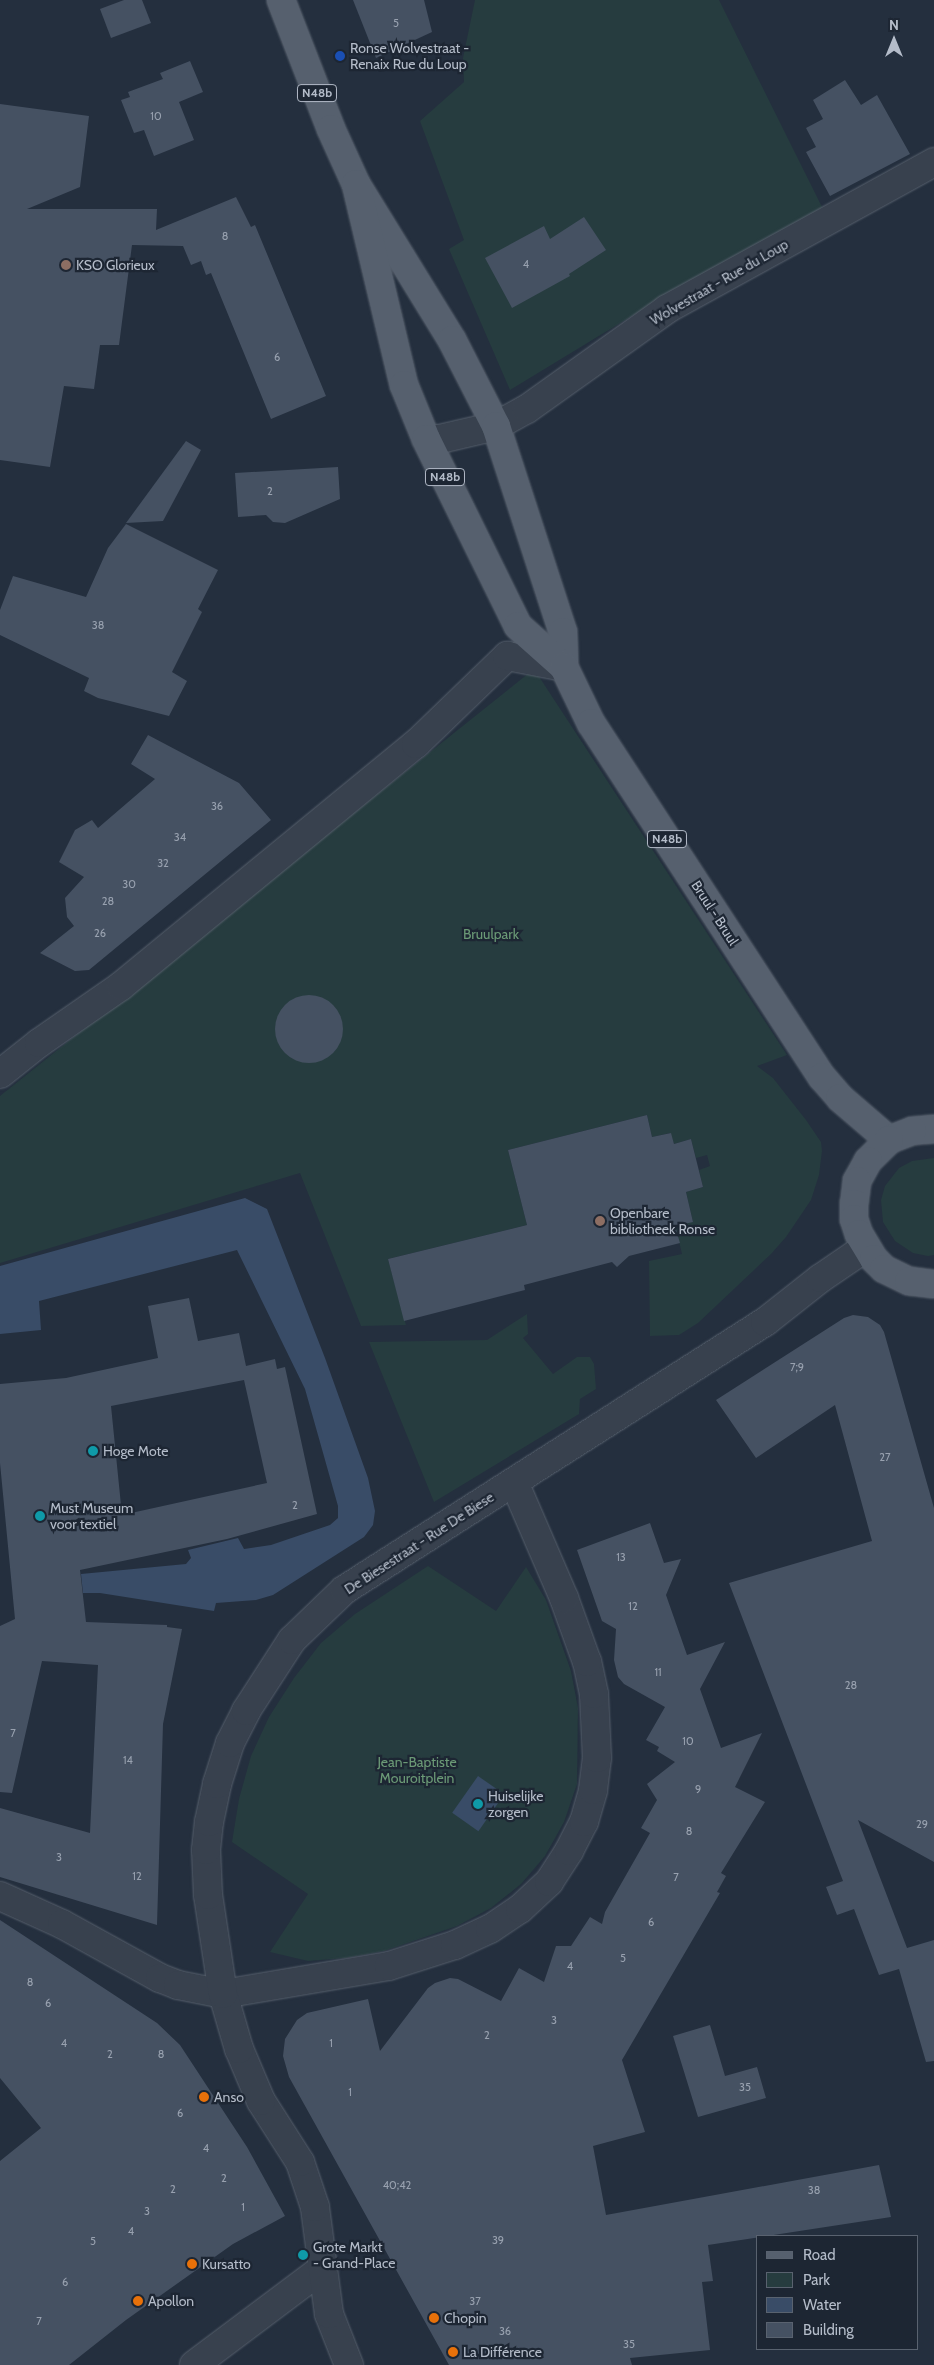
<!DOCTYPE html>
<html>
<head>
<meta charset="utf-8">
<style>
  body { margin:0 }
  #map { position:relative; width:934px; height:2365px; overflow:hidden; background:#242f3e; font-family:Cabin,sans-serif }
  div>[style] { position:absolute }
  .green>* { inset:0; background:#263c3f }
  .water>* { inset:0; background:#394c67; transform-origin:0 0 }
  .building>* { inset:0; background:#455162 }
  .round { border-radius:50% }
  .roads { filter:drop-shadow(0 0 1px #565f6c) drop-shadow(0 0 1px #565f6c) }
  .pedestrian>* { height:28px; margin:-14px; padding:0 14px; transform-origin:14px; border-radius:14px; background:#38414e }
  .minor>* { height:28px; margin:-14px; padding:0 14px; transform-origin:14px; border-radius:14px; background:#38414e }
  .tertiary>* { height:28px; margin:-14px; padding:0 14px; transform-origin:14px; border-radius:14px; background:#38414e }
  .primary>* { height:28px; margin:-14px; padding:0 14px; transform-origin:14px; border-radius:14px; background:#56606e }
  .dots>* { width:14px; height:14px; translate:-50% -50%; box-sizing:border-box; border:2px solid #1d2633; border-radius:50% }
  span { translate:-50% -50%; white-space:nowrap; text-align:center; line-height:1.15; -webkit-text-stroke:4.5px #1d2633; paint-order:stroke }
  .number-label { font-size:11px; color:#98a1af }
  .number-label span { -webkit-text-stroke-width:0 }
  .shield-label span { padding:1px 4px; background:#1d2633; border:1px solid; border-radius:4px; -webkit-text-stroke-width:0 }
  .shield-label { font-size:12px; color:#b4bcc9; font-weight:700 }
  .poi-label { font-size:14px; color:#b4bcc9 }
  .left { translate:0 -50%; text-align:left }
  .street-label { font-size:14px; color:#b4bcc9 }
  .park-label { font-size:14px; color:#6b9a76 }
  .legend { position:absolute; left:756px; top:2235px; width:162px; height:115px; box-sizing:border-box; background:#1d2633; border:1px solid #59626f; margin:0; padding:6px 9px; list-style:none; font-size:15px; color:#b4bcc9 }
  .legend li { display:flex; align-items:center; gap:10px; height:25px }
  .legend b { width:25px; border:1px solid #59626f }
  .north { position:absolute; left:869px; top:15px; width:50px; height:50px; -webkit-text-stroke:4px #1d2633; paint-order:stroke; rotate:0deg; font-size:14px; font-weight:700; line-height:20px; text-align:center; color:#b4bcc9 }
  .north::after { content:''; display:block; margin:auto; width:18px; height:22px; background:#b4bcc9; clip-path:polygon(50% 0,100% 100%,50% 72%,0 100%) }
</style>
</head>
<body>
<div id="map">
  <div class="green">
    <div style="clip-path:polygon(475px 0,719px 0,823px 209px,635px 314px,510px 390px,449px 249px,464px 240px,420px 121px,464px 82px,463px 58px)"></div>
    <div style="clip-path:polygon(534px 669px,787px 1055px,757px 1066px,773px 1078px,806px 1120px,821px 1142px,822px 1151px,819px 1175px,811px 1200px,786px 1237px,771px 1254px,698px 1323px,679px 1335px,650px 1336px,649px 1261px,682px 1254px,674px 1220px,693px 1222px,686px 1192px,703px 1187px,699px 1170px,710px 1166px,707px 1155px,696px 1158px,691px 1139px,674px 1144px,670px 1133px,652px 1137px,647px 1115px,508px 1150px,527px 1225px,388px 1259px,406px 1325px,361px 1326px,300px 1173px,0 1263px,0 1096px)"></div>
    <div style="clip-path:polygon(934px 1158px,934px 1255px,928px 1256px,913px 1253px,895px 1241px,883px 1222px,881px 1200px,885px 1186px,899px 1168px,912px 1161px)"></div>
    <div style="clip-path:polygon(527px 1314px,528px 1334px,523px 1338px,553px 1374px,577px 1357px,590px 1357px,594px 1364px,596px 1389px,580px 1399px,579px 1414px,434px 1502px,369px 1342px,487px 1340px)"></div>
    <div style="clip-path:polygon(428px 1566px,496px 1611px,526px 1567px,546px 1600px,571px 1671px,578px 1708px,577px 1784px,564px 1822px,545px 1856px,521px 1884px,491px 1908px,457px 1926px,384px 1951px,346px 1958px,308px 1961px,270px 1952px,308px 1894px,232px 1842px,239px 1799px,251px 1756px,269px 1717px,294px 1678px,321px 1643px,355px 1614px)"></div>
  </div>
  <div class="water">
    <div style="clip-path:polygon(245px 1198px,267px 1209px,325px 1358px,368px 1478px,375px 1511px,373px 1525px,364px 1537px,273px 1595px,256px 1600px,216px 1603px,214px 1611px,100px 1593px,83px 1593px,81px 1574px,186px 1564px,191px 1558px,188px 1550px,238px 1538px,244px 1549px,271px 1545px,330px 1525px,338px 1518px,338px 1506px,305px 1389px,237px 1250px,39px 1301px,41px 1330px,0 1334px,0 1266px)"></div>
    <div style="left:478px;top:1776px;width:32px;height:45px;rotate:35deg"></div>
  </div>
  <div class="building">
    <div style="clip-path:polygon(124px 0,142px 0,151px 23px,111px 38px,100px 9px)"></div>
    <div style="clip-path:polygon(353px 0,424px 0,432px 32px,376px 58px)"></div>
    <div style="clip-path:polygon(190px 61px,203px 92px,179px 102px,194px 140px,154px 156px,144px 130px,134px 133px,121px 100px,130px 97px,128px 92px,163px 79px,160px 73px)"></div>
    <div style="clip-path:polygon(845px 80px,861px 105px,877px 95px,910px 154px,830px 196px,806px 152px,816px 147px,806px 128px,823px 119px,813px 100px)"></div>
    <div style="clip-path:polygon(0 104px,89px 116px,80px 187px,27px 209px,157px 209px,156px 230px,236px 197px,251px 227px,255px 225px,326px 396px,271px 419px,211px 273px,206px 275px,201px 261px,191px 265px,183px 246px,132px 245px,119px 345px,100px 345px,94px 389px,64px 386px,50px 467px,0 460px)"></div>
    <div style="clip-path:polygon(584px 217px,606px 250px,569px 274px,570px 276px,512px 308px,485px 258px,544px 226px,550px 239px)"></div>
    <div style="clip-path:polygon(186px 441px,201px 450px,163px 521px,126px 523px)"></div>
    <div style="clip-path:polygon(338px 467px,340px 499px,285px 523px,273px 522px,266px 515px,238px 517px,235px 473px)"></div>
    <div style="clip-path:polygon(126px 524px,218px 570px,198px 609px,202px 612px,172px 672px,187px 681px,169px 716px,98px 698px,84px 691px,89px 678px,0 635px,0 610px,13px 576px,86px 597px,108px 548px)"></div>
    <div style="clip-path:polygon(148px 735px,239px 783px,271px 820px,89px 970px,75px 971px,40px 953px,74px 926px,67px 917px,65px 898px,84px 877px,59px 862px,75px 830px,92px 820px,98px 828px,155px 779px,131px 764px)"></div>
    <div class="round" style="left:275px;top:995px;width:68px;height:68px"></div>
    <div style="clip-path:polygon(647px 1115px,652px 1137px,671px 1133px,674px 1144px,691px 1139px,703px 1187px,686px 1192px,693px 1222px,675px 1226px,680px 1243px,629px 1256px,617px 1267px,612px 1262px,524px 1285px,525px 1290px,404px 1321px,388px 1259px,527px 1225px,508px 1150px)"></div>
    <div style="clip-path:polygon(evenodd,189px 1298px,198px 1341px,239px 1333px,246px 1366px,275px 1359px,277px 1369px,285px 1367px,317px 1514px,227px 1539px,80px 1570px,86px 1622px,167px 1625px,167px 1627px,182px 1629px,163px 1724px,157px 1925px,0 1877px,0 1808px,90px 1833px,98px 1665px,42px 1661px,12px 1793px,0 1792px,0 1626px,15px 1619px,0 1463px,0 1384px,66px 1378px,158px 1358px,148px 1306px,189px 1298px,244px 1380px,267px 1483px,122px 1515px,111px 1406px,244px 1380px)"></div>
    <div style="clip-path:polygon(853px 1315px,868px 1317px,880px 1325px,884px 1332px,934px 1508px,934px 1862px,858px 1820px,907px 1948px,934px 1940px,934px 2061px,926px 2062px,899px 1969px,879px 1975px,854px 1909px,837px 1915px,826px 1887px,843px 1881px,729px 1583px,872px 1541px,835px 1405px,756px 1458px,716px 1400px,844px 1318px)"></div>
    <div style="clip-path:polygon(650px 1523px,664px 1563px,681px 1559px,666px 1595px,687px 1655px,725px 1642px,700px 1689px,721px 1748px,762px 1733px,735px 1787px,765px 1802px,721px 1873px,726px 1876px,717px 1892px,720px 1893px,622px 2060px,645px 2132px,593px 2146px,606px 2215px,879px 2165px,891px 2217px,708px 2245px,713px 2281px,702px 2282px,710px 2350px,630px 2358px,632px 2365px,449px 2365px,289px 2077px,283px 2056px,285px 2039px,297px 2020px,307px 2013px,368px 1999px,380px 2051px,428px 1988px,435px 1983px,450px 1978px,458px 1979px,501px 2001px,519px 1968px,544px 1982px,556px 1946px,571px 1946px,590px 1917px,602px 1924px,605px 1912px,650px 1833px,641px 1828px,657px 1800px,647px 1784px,675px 1762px,657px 1751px,659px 1747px,646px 1740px,665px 1707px,624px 1684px,618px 1677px,614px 1660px,616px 1629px,602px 1621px,577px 1550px)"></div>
    <div style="clip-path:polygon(0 1920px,157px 2023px,180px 2045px,247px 2147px,285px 2216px,233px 2244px,126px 2320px,69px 2365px,0 2365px,0 2161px,41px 2128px,0 2078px)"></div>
    <div style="clip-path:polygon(710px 2025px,725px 2076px,757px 2067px,766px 2098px,698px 2117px,673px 2036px)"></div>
  </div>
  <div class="roads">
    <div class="pedestrian">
      <div style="left:194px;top:2365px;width:161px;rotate:-36.9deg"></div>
    </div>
    <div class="minor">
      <div style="left:0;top:1074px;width:50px;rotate:-38.5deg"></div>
      <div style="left:39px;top:1043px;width:100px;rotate:-34.8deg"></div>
      <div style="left:121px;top:986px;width:382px;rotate:-39.4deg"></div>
      <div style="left:416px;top:744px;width:127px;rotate:-44deg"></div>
      <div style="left:507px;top:656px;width:58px;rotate:10.9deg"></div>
      <div style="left:0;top:1896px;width:68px;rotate:24.3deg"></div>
      <div style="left:62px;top:1924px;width:112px;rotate:28.9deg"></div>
      <div style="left:160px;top:1978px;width:19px;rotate:21deg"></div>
      <div style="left:178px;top:1985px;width:46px;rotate:11.3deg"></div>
      <div style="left:223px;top:1994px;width:168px;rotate:-9.6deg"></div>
      <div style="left:389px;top:1966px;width:69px;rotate:-17.7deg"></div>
      <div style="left:455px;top:1945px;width:38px;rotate:-25deg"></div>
      <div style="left:490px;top:1929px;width:36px;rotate:-34deg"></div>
      <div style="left:520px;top:1909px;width:40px;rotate:-43deg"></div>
      <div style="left:549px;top:1882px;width:37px;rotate:-57deg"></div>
      <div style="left:569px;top:1851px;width:33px;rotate:-63deg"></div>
      <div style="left:584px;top:1822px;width:33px;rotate:-74deg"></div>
      <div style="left:593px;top:1790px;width:32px;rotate:-83deg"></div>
      <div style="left:597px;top:1758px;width:64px;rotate:-92.7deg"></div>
      <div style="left:594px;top:1694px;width:33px;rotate:-102deg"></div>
      <div style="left:587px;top:1662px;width:68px;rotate:-109.8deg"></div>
      <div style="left:564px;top:1598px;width:126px;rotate:-113.3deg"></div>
      <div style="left:349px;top:2365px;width:55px;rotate:-111.4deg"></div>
      <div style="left:329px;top:2314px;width:108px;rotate:-97.5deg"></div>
      <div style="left:315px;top:2207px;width:47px;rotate:-108.4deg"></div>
      <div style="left:300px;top:2162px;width:72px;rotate:-122.6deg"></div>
      <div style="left:261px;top:2101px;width:56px;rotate:-112.9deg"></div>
      <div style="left:239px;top:2049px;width:57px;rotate:-106.2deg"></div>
      <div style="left:223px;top:1994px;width:100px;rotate:-98.6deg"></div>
      <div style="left:208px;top:1895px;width:45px;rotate:-92.5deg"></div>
      <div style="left:206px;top:1850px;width:28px;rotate:-84deg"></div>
      <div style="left:209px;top:1822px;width:39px;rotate:-78deg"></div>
      <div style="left:217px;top:1784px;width:43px;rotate:-72.4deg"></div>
      <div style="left:230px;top:1743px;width:36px;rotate:-63deg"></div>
      <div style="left:246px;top:1711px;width:85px;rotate:-57.1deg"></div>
      <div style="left:292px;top:1640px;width:72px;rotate:-43.9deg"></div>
      <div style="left:344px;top:1590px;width:499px;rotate:-32.5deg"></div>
      <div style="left:765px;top:1322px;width:71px;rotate:-38.2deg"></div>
      <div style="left:821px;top:1278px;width:53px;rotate:-34.3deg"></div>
    </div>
    <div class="tertiary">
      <div style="left:426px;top:439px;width:14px"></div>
      <div style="left:440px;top:439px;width:57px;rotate:-13.1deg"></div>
      <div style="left:496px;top:426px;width:35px;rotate:-29deg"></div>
      <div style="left:527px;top:409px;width:172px;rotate:-35.5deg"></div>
      <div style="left:667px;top:309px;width:305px;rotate:-28.8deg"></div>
    </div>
    <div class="primary">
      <div style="left:281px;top:0;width:138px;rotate:68.8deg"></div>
      <div style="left:331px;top:129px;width:60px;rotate:65.6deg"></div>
      <div style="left:356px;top:184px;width:183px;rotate:58.4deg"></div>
      <div style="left:452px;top:340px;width:97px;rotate:62.9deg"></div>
      <div style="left:496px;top:426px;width:217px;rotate:72deg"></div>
      <div style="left:563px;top:632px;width:35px;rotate:88deg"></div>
      <div style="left:356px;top:184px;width:207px;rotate:76.6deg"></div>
      <div style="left:404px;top:385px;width:58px;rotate:67.8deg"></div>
      <div style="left:426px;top:439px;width:208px;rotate:63.8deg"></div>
      <div style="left:518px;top:626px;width:62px;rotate:41.7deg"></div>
      <div style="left:564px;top:667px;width:62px;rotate:64.3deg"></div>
      <div style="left:591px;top:723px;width:423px;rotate:56.9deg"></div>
      <div style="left:822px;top:1077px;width:28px;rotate:49deg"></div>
      <div style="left:840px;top:1098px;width:65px;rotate:40.6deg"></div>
      <div style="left:934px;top:1129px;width:22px;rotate:175deg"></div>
      <div style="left:912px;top:1131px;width:25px;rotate:159deg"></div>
      <div style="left:889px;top:1140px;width:30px;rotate:135deg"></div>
      <div style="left:868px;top:1161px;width:23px;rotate:119deg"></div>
      <div style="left:857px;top:1181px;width:23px;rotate:97deg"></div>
      <div style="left:854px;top:1204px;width:15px;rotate:90deg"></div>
      <div style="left:854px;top:1219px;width:16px;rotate:72deg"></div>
      <div style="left:859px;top:1234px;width:29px;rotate:59deg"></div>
      <div style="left:874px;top:1259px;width:14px;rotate:45deg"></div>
      <div style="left:884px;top:1269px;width:28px;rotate:26deg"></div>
      <div style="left:909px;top:1281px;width:25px;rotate:7deg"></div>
    </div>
  </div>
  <div class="dots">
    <div style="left:340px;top:56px;background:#1a4fb4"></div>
    <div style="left:66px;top:265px;background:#8d6e63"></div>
    <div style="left:600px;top:1221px;background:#8d6e63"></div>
    <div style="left:93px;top:1451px;background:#0f9aa8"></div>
    <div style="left:40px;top:1516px;background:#0f9aa8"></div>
    <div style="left:478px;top:1804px;background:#0f9aa8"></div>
    <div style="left:204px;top:2097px;background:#e8710a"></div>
    <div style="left:303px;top:2255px;background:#0f9aa8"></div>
    <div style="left:192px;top:2264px;background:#e8710a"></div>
    <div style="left:138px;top:2301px;background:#e8710a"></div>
    <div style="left:434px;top:2318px;background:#e8710a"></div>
    <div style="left:453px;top:2352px;background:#e8710a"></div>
  </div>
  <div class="number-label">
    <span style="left:396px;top:23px">5</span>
    <span style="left:156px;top:116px">10</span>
    <span style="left:225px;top:236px">8</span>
    <span style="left:526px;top:264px">4</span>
    <span style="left:277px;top:357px">6</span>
    <span style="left:270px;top:491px">2</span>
    <span style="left:98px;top:625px">38</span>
    <span style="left:217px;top:806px">36</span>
    <span style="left:180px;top:837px">34</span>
    <span style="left:163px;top:863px">32</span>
    <span style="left:129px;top:884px">30</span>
    <span style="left:108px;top:901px">28</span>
    <span style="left:100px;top:933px">26</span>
    <span style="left:797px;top:1367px">7;9</span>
    <span style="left:885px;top:1457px">27</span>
    <span style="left:295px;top:1505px">2</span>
    <span style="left:621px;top:1557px">13</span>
    <span style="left:633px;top:1606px">12</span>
    <span style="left:658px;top:1672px">11</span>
    <span style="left:851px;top:1685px">28</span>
    <span style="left:13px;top:1733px">7</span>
    <span style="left:688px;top:1741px">10</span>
    <span style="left:128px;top:1760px">14</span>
    <span style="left:698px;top:1789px">9</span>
    <span style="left:922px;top:1824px">29</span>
    <span style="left:689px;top:1831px">8</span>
    <span style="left:59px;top:1857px">3</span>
    <span style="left:137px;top:1876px">12</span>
    <span style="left:676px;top:1877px">7</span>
    <span style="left:651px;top:1922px">6</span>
    <span style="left:623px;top:1958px">5</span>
    <span style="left:570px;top:1966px">4</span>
    <span style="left:30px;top:1982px">8</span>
    <span style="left:48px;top:2003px">6</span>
    <span style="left:554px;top:2020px">3</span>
    <span style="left:487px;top:2035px">2</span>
    <span style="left:64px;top:2043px">4</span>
    <span style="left:331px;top:2043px">1</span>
    <span style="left:110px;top:2054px">2</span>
    <span style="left:161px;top:2054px">8</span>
    <span style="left:745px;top:2087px">35</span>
    <span style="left:350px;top:2092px">1</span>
    <span style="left:180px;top:2113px">6</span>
    <span style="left:206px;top:2148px">4</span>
    <span style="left:224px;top:2178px">2</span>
    <span style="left:397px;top:2185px">40;42</span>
    <span style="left:173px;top:2189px">2</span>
    <span style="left:814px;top:2190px">38</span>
    <span style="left:243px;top:2207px">1</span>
    <span style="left:147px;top:2211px">3</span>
    <span style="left:131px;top:2231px">4</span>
    <span style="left:498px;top:2240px">39</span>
    <span style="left:93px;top:2241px">5</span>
    <span style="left:65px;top:2282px">6</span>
    <span style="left:475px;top:2301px">37</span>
    <span style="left:39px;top:2321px">7</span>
    <span style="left:505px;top:2331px">36</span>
    <span style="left:629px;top:2344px">35</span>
  </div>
  <div class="shield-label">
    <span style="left:317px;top:93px">N48b</span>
    <span style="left:445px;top:477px">N48b</span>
    <span style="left:667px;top:839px">N48b</span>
  </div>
  <div class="poi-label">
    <span class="left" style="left:350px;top:56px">Ronse Wolvestraat -<br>Renaix Rue du Loup</span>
    <span class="left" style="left:76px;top:265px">KSO Glorieux</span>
    <span class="left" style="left:610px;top:1221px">Openbare<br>bibliotheek Ronse</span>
    <span class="left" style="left:103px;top:1451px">Hoge Mote</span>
    <span class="left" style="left:50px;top:1516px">Must Museum<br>voor textiel</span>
    <span class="left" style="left:488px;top:1804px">Huiselijke<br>zorgen</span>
    <span class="left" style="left:214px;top:2097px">Anso</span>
    <span class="left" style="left:313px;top:2255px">Grote Markt<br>- Grand-Place</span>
    <span class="left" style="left:202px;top:2264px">Kursatto</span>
    <span class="left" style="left:148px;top:2301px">Apollon</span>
    <span class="left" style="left:444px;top:2318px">Chopin</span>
    <span class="left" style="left:463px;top:2352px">La Différence</span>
  </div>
  <div class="street-label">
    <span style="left:719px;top:282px;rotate:-30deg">Wolvestraat - Rue du Loup</span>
    <span style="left:715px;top:913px;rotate:57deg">Bruul - Bruul</span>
    <span style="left:419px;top:1543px;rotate:-33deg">De Biesestraat - Rue De Biese</span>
  </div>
  <div class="park-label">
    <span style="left:491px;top:934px">Bruulpark</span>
    <span style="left:417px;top:1770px">Jean-Baptiste<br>Mouroitplein</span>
  </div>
  <ul class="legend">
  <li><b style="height:6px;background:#56606e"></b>Road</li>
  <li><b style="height:14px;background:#263c3f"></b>Park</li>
  <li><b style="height:14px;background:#394c67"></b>Water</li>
  <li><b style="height:14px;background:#455162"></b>Building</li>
  </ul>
  <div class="north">N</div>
</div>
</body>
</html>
